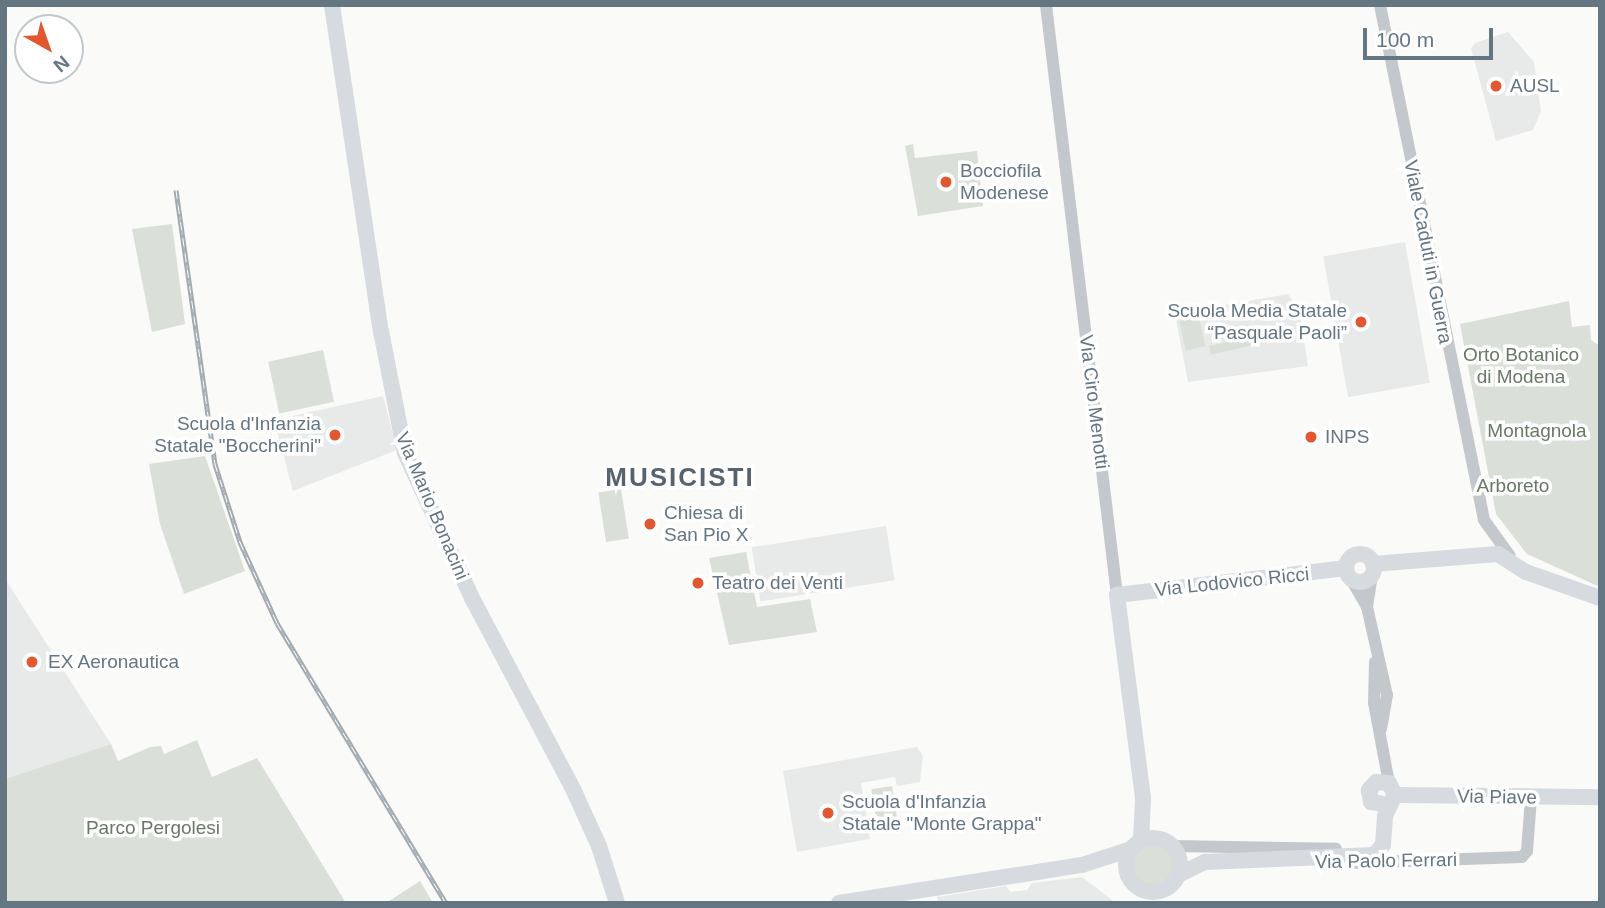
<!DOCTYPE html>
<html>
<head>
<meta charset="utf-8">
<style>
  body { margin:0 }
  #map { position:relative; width:1605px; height:908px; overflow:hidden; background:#fafaf8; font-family:Arial,sans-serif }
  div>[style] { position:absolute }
  .built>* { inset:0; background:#e8e9e9; transform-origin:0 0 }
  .green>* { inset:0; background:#dadfd7; transform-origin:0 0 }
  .round { border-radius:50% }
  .minor>* { height:12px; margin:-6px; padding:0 6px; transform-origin:6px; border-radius:6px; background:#c3c8cc }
  .major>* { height:16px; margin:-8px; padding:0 8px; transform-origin:8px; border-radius:8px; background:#d6dbdf }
  .major>.ring { margin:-8px; padding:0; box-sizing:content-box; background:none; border:16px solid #d6dbdf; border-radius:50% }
  .rail>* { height:5px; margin-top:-2.5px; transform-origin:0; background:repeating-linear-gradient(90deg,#fff 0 8px,#a2aab0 0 16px); box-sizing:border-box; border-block:2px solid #a2aab0 }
  .dots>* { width:19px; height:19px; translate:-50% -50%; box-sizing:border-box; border:4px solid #fff; border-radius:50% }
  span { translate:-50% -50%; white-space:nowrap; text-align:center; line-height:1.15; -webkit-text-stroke:7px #fff; paint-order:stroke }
  .poi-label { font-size:19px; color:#657683 }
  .left { translate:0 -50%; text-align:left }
  .right { translate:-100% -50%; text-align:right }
  .street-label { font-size:19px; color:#657683 }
  .park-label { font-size:19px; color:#687a64 }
  .district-label { font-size:26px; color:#57646e; font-weight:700; letter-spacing:2px }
  .frame { position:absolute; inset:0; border:7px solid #657683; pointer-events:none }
  .north { position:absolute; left:14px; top:14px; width:70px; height:70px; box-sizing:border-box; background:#fff; border:2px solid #c1c8cd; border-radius:50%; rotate:140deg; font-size:19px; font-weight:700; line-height:28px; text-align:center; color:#657683 }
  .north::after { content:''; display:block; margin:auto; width:24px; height:32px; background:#e4572e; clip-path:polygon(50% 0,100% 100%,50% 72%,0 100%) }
  .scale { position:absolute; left:1363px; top:28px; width:130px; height:32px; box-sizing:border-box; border:4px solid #657683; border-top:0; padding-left:9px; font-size:21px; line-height:24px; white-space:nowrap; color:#657683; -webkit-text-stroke:5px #fff; paint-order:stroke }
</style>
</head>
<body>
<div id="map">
  <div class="built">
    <div style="clip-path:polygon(1508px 32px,1534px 62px,1541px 111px,1533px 130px,1496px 141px,1471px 48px,1475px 43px)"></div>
    <div style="left:1405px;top:242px;width:143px;height:83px;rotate:80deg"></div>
    <div style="clip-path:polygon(1288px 294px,1300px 313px,1308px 366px,1188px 382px,1175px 314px)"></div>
    <div style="clip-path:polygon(383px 396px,397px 450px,293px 491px,274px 420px)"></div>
    <div style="left:886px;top:526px;width:55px;height:136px;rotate:81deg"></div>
    <div style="clip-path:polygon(5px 579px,111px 744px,5px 779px)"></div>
    <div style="clip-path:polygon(917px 747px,923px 756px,920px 782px,897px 786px,895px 777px,861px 783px,870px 839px,797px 852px,783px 771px)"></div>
    <div style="clip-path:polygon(1082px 877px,1116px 903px,938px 903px,937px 897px,1006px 886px,1010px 892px,1027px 890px,1032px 883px)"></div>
  </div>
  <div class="green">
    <div style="clip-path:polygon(913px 144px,915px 158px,977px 151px,983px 206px,918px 216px,905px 146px)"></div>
    <div style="clip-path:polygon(172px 224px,185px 324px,152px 332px,132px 229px)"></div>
    <div style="clip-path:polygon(1569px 301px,1572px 327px,1590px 325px,1591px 340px,1600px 346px,1600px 587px,1527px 554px,1496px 514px,1460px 324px)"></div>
    <div style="left:1199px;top:317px;width:30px;height:20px;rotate:78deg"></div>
    <div style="left:1283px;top:329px;width:9px;height:76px;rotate:77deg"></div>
    <div style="left:323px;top:350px;width:53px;height:56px;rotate:78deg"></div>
    <div style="clip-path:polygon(205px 456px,245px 571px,184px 594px,160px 524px,149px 464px)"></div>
    <div style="left:621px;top:489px;width:50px;height:23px;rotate:81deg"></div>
    <div style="clip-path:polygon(746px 552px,757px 607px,810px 599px,817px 632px,729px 645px,709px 558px)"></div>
    <div style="clip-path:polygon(197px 740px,212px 777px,257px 758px,346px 903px,5px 903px,5px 779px,111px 744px,118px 761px,150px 747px,161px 746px,164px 754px)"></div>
    <div style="left:892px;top:786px;width:44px;height:21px;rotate:81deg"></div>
    <div class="round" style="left:1133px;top:845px;width:40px;height:40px"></div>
    <div style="clip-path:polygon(420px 881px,433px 903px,386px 903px)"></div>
  </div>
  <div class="minor">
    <div style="left:1046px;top:5px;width:594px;rotate:83.14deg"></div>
    <div style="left:1380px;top:5px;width:525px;rotate:78.58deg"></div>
    <div style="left:1484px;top:520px;width:44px;rotate:54.2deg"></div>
    <div style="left:1372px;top:575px;width:32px;rotate:99deg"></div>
    <div style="left:1367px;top:607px;width:90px;rotate:77.2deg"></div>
    <div style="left:1387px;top:695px;width:34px;rotate:100deg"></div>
    <div style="left:1351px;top:579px;width:32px;rotate:60deg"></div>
    <div style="left:1375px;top:662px;width:41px;rotate:91.4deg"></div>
    <div style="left:1374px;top:703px;width:81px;rotate:79.4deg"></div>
    <div style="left:1172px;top:846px;width:164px;rotate:1deg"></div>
    <div style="left:1349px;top:863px;width:173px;rotate:-2deg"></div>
    <div style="left:1522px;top:857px;width:8px;rotate:-50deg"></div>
    <div style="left:1527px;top:851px;width:53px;rotate:-85.7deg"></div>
  </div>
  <div class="major">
    <div style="left:332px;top:5px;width:330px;rotate:81.5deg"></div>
    <div style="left:381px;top:331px;width:124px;rotate:78.9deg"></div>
    <div style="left:405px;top:453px;width:160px;rotate:65.2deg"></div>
    <div style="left:472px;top:598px;width:218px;rotate:62.1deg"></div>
    <div style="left:574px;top:791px;width:60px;rotate:65.6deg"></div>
    <div style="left:599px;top:846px;width:60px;rotate:72.5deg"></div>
    <div class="ring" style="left:1346px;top:554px;width:12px;height:12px"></div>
    <div style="left:1373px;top:564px;width:125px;rotate:-4.6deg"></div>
    <div style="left:1498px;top:554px;width:33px;rotate:33deg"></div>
    <div style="left:1526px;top:572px;width:78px;rotate:19.4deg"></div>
    <div style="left:1395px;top:795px;width:205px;rotate:0.6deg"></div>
    <div class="ring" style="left:1126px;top:838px;width:38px;height:38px"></div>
    <div style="left:1141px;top:841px;width:43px;rotate:-87.3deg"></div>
    <div style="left:1143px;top:798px;width:205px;rotate:-97.3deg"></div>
    <div style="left:1117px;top:595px;width:231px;rotate:-6.7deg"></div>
    <div style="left:1178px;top:875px;width:30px;rotate:-26deg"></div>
    <div style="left:1205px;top:862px;width:169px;rotate:-2.4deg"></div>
    <div style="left:1374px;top:855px;width:13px;rotate:-48deg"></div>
    <div style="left:1383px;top:845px;width:29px;rotate:-86deg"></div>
    <div style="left:1385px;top:816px;width:23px;rotate:-65deg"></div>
    <div style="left:1395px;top:795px;width:13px;rotate:-117deg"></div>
    <div style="left:1389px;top:783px;width:13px;rotate:-176deg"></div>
    <div style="left:1376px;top:782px;width:11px;rotate:131deg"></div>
    <div style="left:1369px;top:790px;width:12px;rotate:81deg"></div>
    <div style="left:1371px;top:802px;width:18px;rotate:9deg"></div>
    <div style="left:839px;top:903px;width:246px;rotate:-8.9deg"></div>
    <div style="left:1082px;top:865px;width:52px;rotate:-18.1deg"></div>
  </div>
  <div class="rail">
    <div style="left:176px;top:190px;width:277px;rotate:81.9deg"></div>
    <div style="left:215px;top:464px;width:82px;rotate:72.2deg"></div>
    <div style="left:240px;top:542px;width:89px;rotate:65.4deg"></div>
    <div style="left:277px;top:623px;width:327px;rotate:58.9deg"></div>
  </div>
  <div class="dots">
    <div style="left:1496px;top:86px;background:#e4572e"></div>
    <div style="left:946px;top:182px;background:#e4572e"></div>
    <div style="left:1361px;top:322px;background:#e4572e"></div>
    <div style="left:335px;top:435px;background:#e4572e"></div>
    <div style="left:1311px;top:437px;background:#e4572e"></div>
    <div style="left:650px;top:524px;background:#e4572e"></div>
    <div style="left:698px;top:583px;background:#e4572e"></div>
    <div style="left:32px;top:662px;background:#e4572e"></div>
    <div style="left:828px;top:813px;background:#e4572e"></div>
  </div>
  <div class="poi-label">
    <span class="left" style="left:1510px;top:86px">AUSL</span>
    <span class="left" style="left:960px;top:182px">Bocciofila<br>Modenese</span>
    <span class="right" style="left:1347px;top:322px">Scuola Media Statale<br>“Pasquale Paoli”</span>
    <span class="right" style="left:321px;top:435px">Scuola d'Infanzia<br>Statale "Boccherini"</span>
    <span class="left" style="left:1325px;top:437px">INPS</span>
    <span class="left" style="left:664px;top:524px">Chiesa di<br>San Pio X</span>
    <span class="left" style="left:712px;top:583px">Teatro dei Venti</span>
    <span class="left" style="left:48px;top:662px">EX Aeronautica</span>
    <span class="left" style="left:842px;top:813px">Scuola d'Infanzia<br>Statale "Monte Grappa"</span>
  </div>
  <div class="street-label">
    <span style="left:1428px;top:252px;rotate:79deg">Viale Caduti in Guerra</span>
    <span style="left:1094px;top:402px;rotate:83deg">Via Ciro Menotti</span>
    <span style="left:432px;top:506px;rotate:67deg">Via Mario Bonacini</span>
    <span style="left:1232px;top:582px;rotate:-6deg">Via Lodovico Ricci</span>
    <span style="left:1497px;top:797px;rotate:1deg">Via Piave</span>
    <span style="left:1386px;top:861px;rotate:-1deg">Via Paolo Ferrari</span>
  </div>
  <div class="park-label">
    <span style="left:1521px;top:366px">Orto Botanico<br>di Modena</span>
    <span style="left:1537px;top:431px">Montagnola</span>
    <span style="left:1513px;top:486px">Arboreto</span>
    <span style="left:153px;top:828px">Parco Pergolesi</span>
  </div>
  <div class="district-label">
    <span style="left:680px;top:478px">MUSICISTI</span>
  </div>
  <div class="frame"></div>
  <div class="north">N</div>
  <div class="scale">100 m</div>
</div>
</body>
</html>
